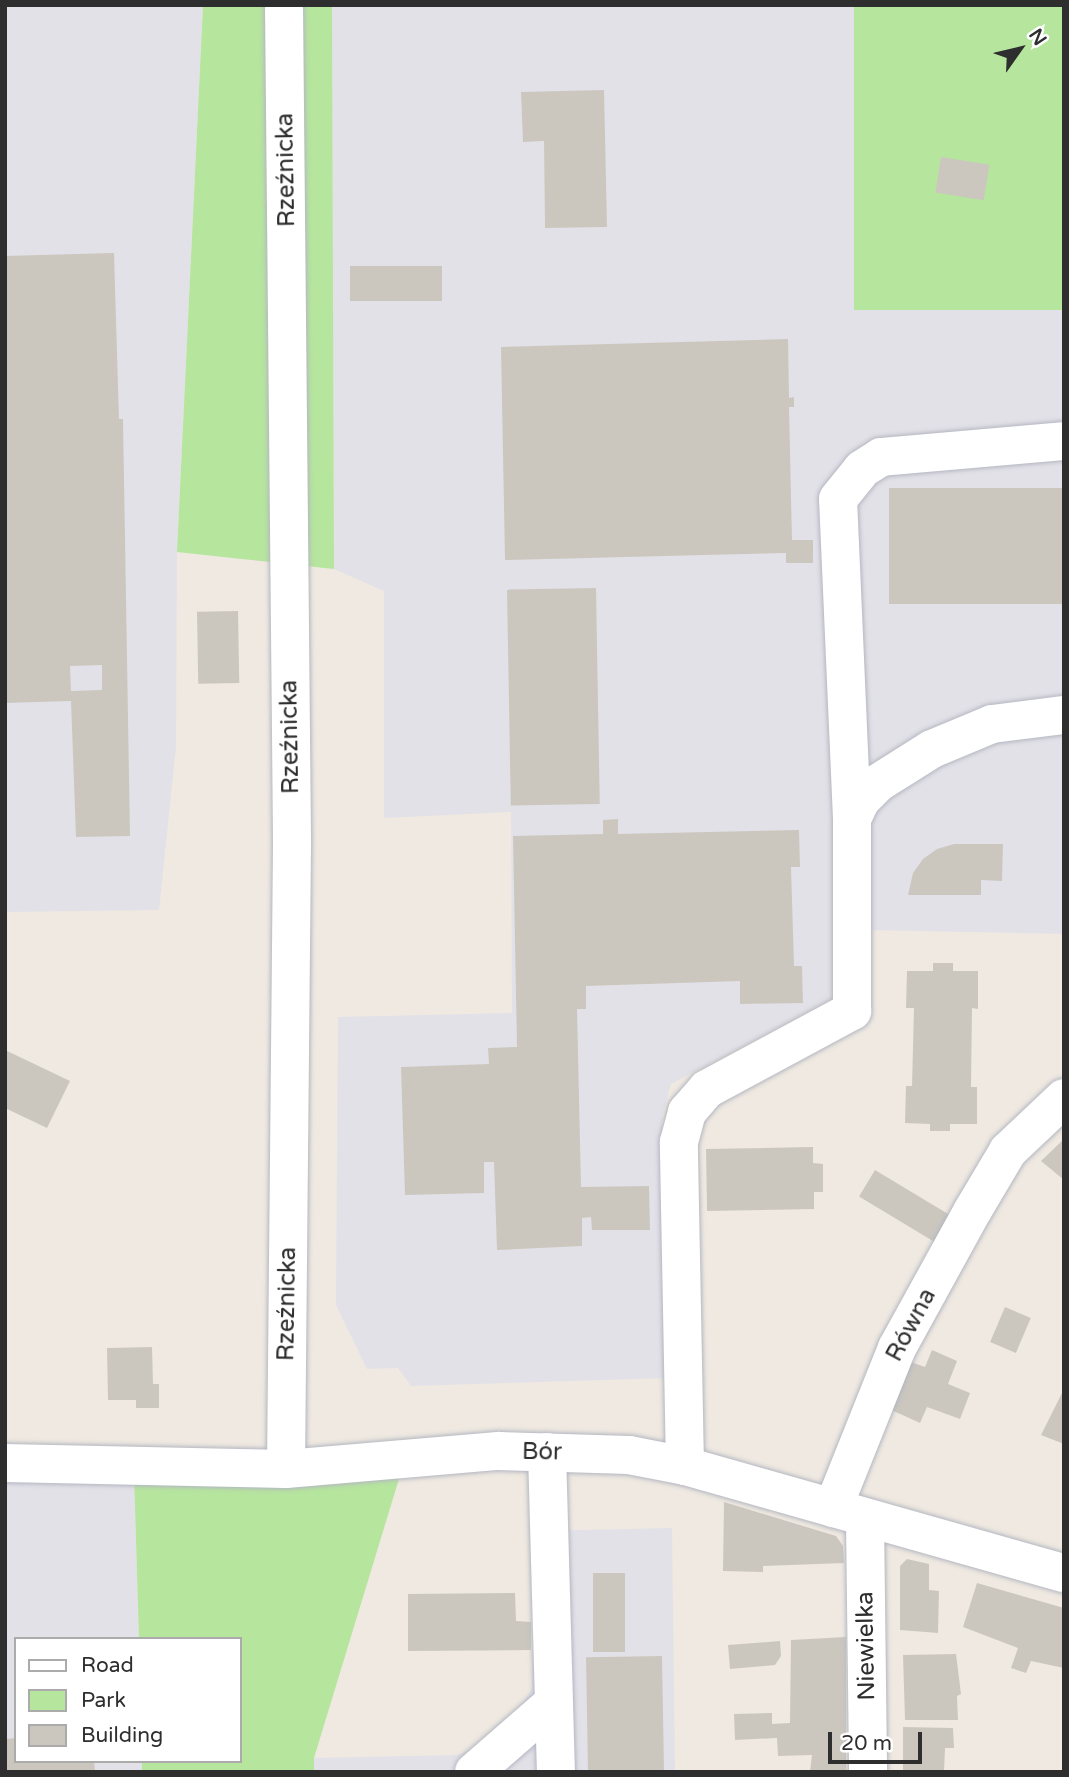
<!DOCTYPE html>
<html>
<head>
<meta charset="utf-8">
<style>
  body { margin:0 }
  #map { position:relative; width:1069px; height:1777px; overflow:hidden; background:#efe9e1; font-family:"Varela Round",sans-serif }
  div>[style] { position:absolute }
  .industrial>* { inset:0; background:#e3e1e8 }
  .green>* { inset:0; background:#b6e59e; transform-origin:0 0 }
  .building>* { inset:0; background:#cbc7bf; transform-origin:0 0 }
  .roads { filter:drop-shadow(0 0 2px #b4b7c1) drop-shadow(0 0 2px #b4b7c1) }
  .minor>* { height:38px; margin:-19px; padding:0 19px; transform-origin:19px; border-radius:19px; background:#fff }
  span { translate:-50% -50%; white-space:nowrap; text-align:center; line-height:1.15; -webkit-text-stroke:6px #fff; paint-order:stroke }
  .street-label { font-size:24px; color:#2e2e2e }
  .frame { position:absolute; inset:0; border:7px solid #2e2e2e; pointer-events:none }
  .legend { position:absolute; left:14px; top:1637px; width:228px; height:126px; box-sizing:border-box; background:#fff; border:2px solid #ababab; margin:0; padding:9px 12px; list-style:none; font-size:21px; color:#2e2e2e }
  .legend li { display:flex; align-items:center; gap:14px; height:35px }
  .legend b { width:35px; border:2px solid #ababab }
  .north { position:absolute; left:985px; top:14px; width:70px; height:70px; -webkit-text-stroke:5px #fff; paint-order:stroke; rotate:56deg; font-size:19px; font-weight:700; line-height:28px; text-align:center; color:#2e2e2e }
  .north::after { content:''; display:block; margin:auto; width:24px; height:32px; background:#2e2e2e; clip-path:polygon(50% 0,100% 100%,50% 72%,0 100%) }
  .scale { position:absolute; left:828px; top:1732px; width:94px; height:32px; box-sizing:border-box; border:4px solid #2e2e2e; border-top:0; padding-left:9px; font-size:21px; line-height:24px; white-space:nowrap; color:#2e2e2e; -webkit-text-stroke:5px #fff; paint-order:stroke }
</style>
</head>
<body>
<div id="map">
  <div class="industrial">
    <div style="clip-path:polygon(5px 5px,203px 5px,177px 552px,176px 747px,159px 910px,5px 912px)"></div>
    <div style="clip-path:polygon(332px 5px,854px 5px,856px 310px,1064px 280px,1064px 934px,870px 930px,837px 996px,671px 1084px,662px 1116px,668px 1378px,411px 1386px,398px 1368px,367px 1369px,336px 1305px,338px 1017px,512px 1013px,511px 812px,384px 818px,384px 591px,334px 569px)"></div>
    <div style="clip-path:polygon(134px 1474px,139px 1639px,16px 1639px,16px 1761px,142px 1761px,142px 1772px,5px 1772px,5px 1475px)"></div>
    <div style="clip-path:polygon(672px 1528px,675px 1772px,314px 1772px,314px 1758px,457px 1755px,472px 1749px,523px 1704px,532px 1687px,535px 1531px)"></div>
  </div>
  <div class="green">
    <div style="clip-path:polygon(203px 5px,332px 5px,334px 569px,177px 552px)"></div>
    <div style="left:854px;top:5px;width:210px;height:305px"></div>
    <div style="clip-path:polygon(402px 1469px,314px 1758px,314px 1772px,142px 1772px,142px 1761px,240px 1761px,240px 1639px,139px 1639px,134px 1474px)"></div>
  </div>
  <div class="building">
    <div style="clip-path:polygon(604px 90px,607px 227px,545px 228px,544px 141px,523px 142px,521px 92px)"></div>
    <div style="left:941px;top:157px;width:49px;height:36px;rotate:9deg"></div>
    <div style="clip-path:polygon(evenodd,114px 253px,119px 419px,123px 419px,130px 836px,76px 837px,71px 701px,5px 703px,5px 256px,114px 253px,102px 665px,102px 690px,71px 691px,70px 666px,102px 665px)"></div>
    <div style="left:442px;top:266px;width:35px;height:92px;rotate:90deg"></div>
    <div style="clip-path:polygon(788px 339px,789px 398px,794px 397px,794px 407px,789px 407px,792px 540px,813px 540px,813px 563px,786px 563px,786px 553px,505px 560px,501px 347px)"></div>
    <div style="left:1064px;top:488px;width:116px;height:175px;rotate:90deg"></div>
    <div style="left:596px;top:588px;width:216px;height:89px;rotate:89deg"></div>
    <div style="left:238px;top:611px;width:72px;height:41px;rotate:89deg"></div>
    <div style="clip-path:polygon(618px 819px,618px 834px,799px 830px,800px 867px,791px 867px,794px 966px,802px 966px,803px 1003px,740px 1004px,740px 981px,586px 986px,586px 1009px,577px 1009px,581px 1187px,649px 1186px,650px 1230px,592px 1230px,591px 1217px,582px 1218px,582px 1246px,497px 1250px,494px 1162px,484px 1162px,484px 1193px,405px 1195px,401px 1067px,489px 1064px,488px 1048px,517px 1047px,513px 836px,603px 834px,603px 820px)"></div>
    <div style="clip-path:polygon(954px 844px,1003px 844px,1002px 881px,981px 880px,981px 895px,908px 895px,913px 873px,923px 859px,937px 849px)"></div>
    <div style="clip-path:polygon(933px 963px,953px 963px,953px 971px,978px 971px,978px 1009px,972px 1008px,971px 1087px,977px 1087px,977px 1124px,950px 1124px,950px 1131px,930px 1131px,930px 1124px,905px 1123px,906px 1086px,912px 1086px,914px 1008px,906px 1008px,907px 971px,933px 971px)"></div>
    <div style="clip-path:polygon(5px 1050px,70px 1081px,47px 1128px,5px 1108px)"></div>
    <div style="clip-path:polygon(1064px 1139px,1064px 1180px,1041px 1161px)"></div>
    <div style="clip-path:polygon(813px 1147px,813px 1163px,823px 1164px,823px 1192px,814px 1192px,814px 1209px,707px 1211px,706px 1149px)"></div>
    <div style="left:875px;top:1170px;width:92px;height:31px;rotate:31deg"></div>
    <div style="left:1005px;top:1307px;width:28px;height:38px;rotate:23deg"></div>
    <div style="clip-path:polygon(152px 1347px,153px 1384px,159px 1384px,159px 1408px,136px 1408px,136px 1400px,108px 1400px,107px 1348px)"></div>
    <div style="clip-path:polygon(932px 1350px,957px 1361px,948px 1384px,970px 1393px,960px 1419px,927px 1407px,920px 1423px,887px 1408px,908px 1361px,925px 1367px)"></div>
    <div style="clip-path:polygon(1064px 1389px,1064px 1444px,1041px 1435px)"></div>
    <div style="clip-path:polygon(724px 1502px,836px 1536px,843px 1546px,844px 1563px,763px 1566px,763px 1572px,723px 1571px)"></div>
    <div style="clip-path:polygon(907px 1559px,929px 1564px,929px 1590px,939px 1591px,938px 1633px,900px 1630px,900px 1566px)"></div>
    <div style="left:593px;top:1573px;width:32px;height:79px"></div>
    <div style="clip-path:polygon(977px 1583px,1064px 1608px,1064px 1668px,1031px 1661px,1026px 1673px,1011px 1668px,1018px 1648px,963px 1627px)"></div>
    <div style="clip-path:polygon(515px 1593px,516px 1621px,531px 1622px,531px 1650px,408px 1651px,408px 1594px)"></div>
    <div style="clip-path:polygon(846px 1637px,846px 1772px,810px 1772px,812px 1755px,778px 1756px,777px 1738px,735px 1740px,734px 1714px,772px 1713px,772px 1724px,790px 1723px,791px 1640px)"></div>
    <div style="clip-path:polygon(780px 1641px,781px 1656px,775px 1665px,730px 1669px,728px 1645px)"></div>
    <div style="clip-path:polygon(956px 1654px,961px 1694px,957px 1696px,958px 1720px,905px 1720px,903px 1655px)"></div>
    <div style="left:662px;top:1656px;width:116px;height:76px;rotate:89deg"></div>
    <div style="clip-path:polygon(903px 1727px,953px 1728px,954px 1748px,945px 1748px,944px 1772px,903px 1772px)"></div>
    <div style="clip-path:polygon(16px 1738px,16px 1761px,94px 1761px,95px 1772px,5px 1772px,5px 1739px)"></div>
  </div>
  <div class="roads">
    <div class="minor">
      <div style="left:284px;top:5px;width:839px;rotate:89.45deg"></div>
      <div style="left:292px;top:844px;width:625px;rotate:90.55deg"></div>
      <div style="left:852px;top:819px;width:21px;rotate:-65deg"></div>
      <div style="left:861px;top:800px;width:24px;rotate:-45deg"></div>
      <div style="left:878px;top:783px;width:64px;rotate:-32.2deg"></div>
      <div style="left:932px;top:749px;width:65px;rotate:-22.6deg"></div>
      <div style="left:992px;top:724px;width:73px;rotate:-7.1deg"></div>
      <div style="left:547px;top:1452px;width:320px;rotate:88.4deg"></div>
      <div style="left:5px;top:1463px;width:281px;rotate:1.2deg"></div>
      <div style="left:286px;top:1469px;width:213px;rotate:-4.9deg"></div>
      <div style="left:498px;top:1451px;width:131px;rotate:1.7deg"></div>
      <div style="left:629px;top:1455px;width:57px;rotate:11.1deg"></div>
      <div style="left:685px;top:1466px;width:394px;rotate:15.8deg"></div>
      <div style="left:685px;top:1466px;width:324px;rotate:-91.1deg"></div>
      <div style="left:679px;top:1142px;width:31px;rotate:-75deg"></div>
      <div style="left:687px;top:1112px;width:30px;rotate:-49deg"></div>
      <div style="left:707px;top:1089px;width:165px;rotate:-28.3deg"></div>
      <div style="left:852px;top:1011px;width:192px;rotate:-90deg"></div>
      <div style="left:852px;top:819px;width:320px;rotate:-92.5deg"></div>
      <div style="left:838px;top:499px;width:38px;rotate:-51deg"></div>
      <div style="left:862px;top:469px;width:22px;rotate:-32deg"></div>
      <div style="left:881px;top:457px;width:184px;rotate:-5deg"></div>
      <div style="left:833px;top:1508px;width:172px;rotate:-68.2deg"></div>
      <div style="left:897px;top:1348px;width:158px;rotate:-61.2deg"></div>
      <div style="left:973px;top:1210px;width:69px;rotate:-59.3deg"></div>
      <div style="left:1008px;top:1151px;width:77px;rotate:-43.4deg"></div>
      <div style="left:865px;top:1519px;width:253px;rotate:89.3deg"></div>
      <div style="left:474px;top:1772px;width:105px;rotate:-41.1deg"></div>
    </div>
  </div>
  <div class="street-label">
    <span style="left:286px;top:170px;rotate:-91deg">Rzeźnicka</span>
    <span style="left:290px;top:737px;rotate:-91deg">Rzeźnicka</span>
    <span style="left:287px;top:1304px;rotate:-89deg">Rzeźnicka</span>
    <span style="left:911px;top:1325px;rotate:-62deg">Równa</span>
    <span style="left:542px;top:1452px;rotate:1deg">Bór</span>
    <span style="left:866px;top:1646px;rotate:-91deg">Niewielka</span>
  </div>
  <div class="frame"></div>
  <ul class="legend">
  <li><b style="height:9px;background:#fff"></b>Road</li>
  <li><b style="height:19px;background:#b6e59e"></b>Park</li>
  <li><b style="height:19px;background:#cbc7bf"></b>Building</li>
  </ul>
  <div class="north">N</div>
  <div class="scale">20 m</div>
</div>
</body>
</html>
